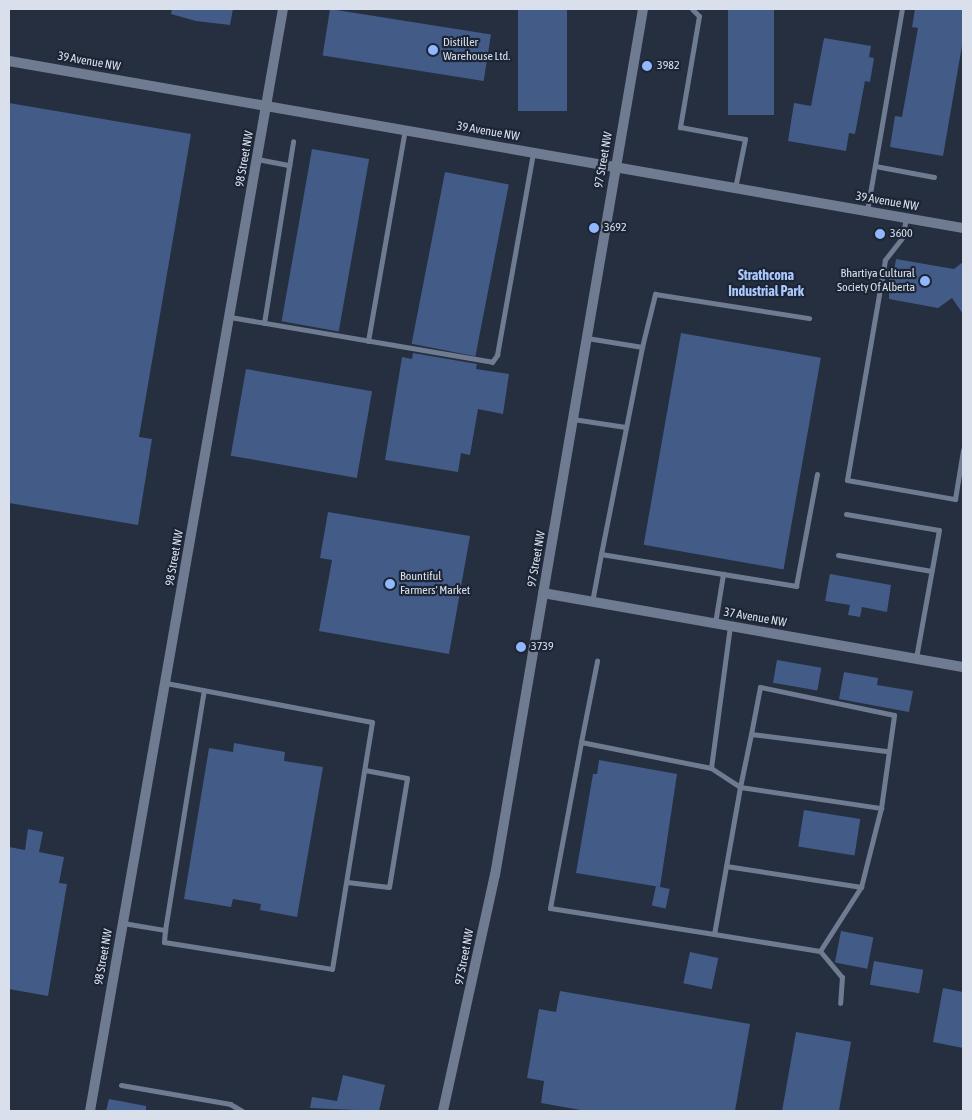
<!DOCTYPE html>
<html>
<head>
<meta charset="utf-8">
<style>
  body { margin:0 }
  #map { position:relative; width:972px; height:1120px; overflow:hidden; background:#252f40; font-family:"Asap Condensed",sans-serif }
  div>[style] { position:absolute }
  .building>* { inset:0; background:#425b87; transform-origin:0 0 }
  .service>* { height:5px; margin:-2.5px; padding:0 2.5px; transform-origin:2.5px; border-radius:2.5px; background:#6f7b90 }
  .minor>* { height:10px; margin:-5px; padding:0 5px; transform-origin:5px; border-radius:5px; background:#6f7b90 }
  .tertiary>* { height:10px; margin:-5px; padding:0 5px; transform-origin:5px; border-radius:5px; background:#6f7b90 }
  .dots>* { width:14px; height:14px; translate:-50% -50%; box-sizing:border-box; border:2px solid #1c2536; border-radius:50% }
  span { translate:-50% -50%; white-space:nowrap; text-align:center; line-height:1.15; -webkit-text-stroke:4.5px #1c2536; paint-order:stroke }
  .poi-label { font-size:12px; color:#d9e0eb }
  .left { translate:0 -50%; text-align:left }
  .right { translate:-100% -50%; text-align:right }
  .street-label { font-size:12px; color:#d9e0eb }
  .neighbourhood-label { font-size:14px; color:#aac8fb; font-weight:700 }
  .frame { position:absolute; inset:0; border:10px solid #d9e0eb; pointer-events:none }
</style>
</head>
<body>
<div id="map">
  <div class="building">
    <div style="clip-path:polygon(172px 9px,233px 9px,230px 25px,196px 21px,171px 14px)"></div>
    <div style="left:330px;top:9px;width:163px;height:47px;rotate:9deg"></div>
    <div style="left:518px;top:9px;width:49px;height:102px"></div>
    <div style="left:728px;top:9px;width:46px;height:106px"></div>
    <div style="clip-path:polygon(915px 9px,963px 9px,963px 40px,943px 156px,890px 147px,895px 116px,902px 117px,918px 28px,912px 27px)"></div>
    <div style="clip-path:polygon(824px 38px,871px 46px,869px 57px,874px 58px,870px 82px,865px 81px,855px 134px,849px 133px,846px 151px,788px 141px,794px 103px,811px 106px)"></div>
    <div style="clip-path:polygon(9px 103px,191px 134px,139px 437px,152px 439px,138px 525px,9px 503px)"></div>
    <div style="left:312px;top:149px;width:58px;height:175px;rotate:10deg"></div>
    <div style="left:445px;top:172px;width:65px;height:175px;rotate:11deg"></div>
    <div style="clip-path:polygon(896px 259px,954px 269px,963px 262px,963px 314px,952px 298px,938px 308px,889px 299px,889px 270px,894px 271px)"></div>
    <div style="left:681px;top:333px;width:142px;height:215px;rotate:10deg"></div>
    <div style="clip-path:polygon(413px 353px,477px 364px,476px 369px,509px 374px,503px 414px,478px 409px,470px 455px,461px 453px,458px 472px,385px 460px,402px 357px,412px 359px)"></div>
    <div style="left:246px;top:369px;width:128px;height:88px;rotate:10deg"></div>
    <div style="clip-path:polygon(328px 512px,470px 536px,449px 654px,319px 631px,332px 560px,320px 558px)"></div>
    <div style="clip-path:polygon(830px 574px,891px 585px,887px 612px,862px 607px,860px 617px,848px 615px,850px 605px,825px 601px)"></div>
    <div style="left:777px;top:660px;width:45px;height:23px;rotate:10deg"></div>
    <div style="clip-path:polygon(844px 672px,878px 678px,877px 685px,913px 691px,909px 712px,839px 699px)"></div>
    <div style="clip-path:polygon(234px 743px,285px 752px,284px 761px,323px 767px,297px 917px,260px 910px,261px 904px,233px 899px,231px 907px,184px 899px,209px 748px,233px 752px)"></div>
    <div style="clip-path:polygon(599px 760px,677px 774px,660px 887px,576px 873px,593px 774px,597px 774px)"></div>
    <div style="left:804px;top:810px;width:57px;height:37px;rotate:9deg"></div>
    <div style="clip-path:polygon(28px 829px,43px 832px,39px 852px,64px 857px,59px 883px,67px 884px,48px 996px,9px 989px,9px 847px,25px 850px)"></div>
    <div style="left:656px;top:886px;width:14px;height:20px;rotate:12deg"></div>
    <div style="left:841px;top:931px;width:33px;height:32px;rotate:11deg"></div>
    <div style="left:690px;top:952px;width:29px;height:32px;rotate:12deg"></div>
    <div style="left:874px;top:961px;width:50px;height:24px;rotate:10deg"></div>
    <div style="clip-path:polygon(943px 988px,963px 992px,963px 1048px,933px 1042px)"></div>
    <div style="clip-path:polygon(560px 991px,750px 1024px,735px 1111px,586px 1111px,541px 1103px,544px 1081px,527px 1078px,539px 1009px,556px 1012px)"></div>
    <div style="left:796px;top:1032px;width:56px;height:80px;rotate:10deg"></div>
    <div style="clip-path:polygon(343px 1075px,385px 1085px,379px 1111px,310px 1108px,312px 1097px,337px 1101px)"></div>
    <div style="clip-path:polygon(109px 1099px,146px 1106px,146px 1111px,106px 1111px)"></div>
  </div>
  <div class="service">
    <div style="left:692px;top:9px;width:10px;rotate:45deg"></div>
    <div style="left:699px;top:16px;width:113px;rotate:99.7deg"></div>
    <div style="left:680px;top:127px;width:66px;rotate:10.5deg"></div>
    <div style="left:745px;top:139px;width:50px;rotate:101.5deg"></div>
    <div style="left:257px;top:159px;width:33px;rotate:11deg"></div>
    <div style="left:875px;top:166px;width:60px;rotate:10.6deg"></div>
    <div style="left:867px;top:211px;width:205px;rotate:-80.2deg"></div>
    <div style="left:906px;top:218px;width:20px;rotate:101deg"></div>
    <div style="left:902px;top:238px;width:28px;rotate:128deg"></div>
    <div style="left:885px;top:260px;width:223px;rotate:99.8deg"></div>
    <div style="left:847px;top:480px;width:110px;rotate:10deg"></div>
    <div style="left:955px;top:499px;width:50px;rotate:-80.7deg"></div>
    <div style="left:230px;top:317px;width:266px;rotate:9.7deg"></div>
    <div style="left:492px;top:362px;width:9px;rotate:-54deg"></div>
    <div style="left:497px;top:355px;width:205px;rotate:-79.9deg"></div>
    <div style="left:264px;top:323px;width:184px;rotate:-80.9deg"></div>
    <div style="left:587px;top:338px;width:56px;rotate:9.3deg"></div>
    <div style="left:642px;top:347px;width:55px;rotate:-76.2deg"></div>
    <div style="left:655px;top:294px;width:156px;rotate:8.9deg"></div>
    <div style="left:368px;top:341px;width:214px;rotate:-80.1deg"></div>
    <div style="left:642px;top:347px;width:211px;rotate:101.2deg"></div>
    <div style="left:601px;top:554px;width:198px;rotate:9.3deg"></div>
    <div style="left:796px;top:586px;width:114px;rotate:-79.4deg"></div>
    <div style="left:573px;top:419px;width:53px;rotate:8.7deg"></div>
    <div style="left:846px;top:514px;width:94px;rotate:9.8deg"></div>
    <div style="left:939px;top:530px;width:130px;rotate:100.2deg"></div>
    <div style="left:838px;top:555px;width:95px;rotate:9.7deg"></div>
    <div style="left:592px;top:602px;width:49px;rotate:-79.4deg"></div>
    <div style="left:715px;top:623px;width:50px;rotate:-80.7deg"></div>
    <div style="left:751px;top:734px;width:54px;rotate:101.7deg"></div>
    <div style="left:740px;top:787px;width:143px;rotate:8.5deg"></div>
    <div style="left:581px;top:742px;width:133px;rotate:11.3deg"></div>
    <div style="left:711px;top:768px;width:35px;rotate:33deg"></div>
    <div style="left:740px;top:787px;width:149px;rotate:100deg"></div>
    <div style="left:714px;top:934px;width:166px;rotate:-171deg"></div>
    <div style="left:550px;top:908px;width:169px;rotate:-79.4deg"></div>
    <div style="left:581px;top:742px;width:83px;rotate:-78.8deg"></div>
    <div style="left:711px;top:768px;width:143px;rotate:-82.4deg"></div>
    <div style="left:726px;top:866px;width:137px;rotate:8.8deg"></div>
    <div style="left:861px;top:887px;width:81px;rotate:-75.8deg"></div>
    <div style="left:881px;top:808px;width:94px;rotate:-82deg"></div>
    <div style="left:894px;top:715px;width:137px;rotate:-168.2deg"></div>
    <div style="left:760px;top:687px;width:48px;rotate:100.8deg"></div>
    <div style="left:751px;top:734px;width:136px;rotate:7.2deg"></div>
    <div style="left:347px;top:882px;width:42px;rotate:6.8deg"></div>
    <div style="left:389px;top:887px;width:110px;rotate:-80.6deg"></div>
    <div style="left:407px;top:778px;width:43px;rotate:-169.2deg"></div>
    <div style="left:123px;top:923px;width:43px;rotate:9.5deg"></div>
    <div style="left:165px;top:930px;width:12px;rotate:95deg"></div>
    <div style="left:164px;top:942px;width:170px;rotate:9.1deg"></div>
    <div style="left:332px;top:969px;width:250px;rotate:-80.8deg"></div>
    <div style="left:372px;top:722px;width:211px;rotate:-169.3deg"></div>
    <div style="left:165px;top:930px;width:243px;rotate:-80.8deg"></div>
    <div style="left:714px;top:934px;width:107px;rotate:9.1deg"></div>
    <div style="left:820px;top:951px;width:76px;rotate:-57.4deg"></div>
    <div style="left:820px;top:951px;width:34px;rotate:50deg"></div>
    <div style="left:842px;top:977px;width:26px;rotate:94deg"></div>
    <div style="left:121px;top:1085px;width:111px;rotate:9.9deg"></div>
    <div style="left:230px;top:1104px;width:14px;rotate:30deg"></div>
  </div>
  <div class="minor">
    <div style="left:543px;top:593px;width:426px;rotate:10deg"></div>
    <div style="left:90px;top:1111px;width:1119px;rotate:-80.07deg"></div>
  </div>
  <div class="tertiary">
    <div style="left:9px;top:61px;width:969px;rotate:9.93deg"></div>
    <div style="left:443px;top:1111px;width:242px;rotate:-77.6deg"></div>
    <div style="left:495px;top:875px;width:879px;rotate:-80.3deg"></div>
  </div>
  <div class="dots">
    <div style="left:433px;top:50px;background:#91b8fd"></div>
    <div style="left:647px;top:66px;background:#91b8fd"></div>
    <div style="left:594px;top:228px;background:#91b8fd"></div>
    <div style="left:880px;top:234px;background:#91b8fd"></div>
    <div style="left:925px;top:281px;background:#91b8fd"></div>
    <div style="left:390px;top:584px;background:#91b8fd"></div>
    <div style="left:521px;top:647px;background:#91b8fd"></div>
  </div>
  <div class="poi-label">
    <span class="left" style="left:443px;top:50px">Distiller<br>Warehouse Ltd.</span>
    <span class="left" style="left:657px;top:66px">3982</span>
    <span class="left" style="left:604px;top:228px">3692</span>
    <span class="left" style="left:890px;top:234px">3600</span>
    <span class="right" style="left:915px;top:281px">Bhartiya Cultural<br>Society Of Alberta</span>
    <span class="left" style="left:400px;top:584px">Bountiful<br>Farmers' Market</span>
    <span class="left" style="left:531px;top:647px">3739</span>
  </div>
  <div class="street-label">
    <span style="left:89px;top:62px;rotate:10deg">39 Avenue NW</span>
    <span style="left:488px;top:132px;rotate:10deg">39 Avenue NW</span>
    <span style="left:245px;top:159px;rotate:-80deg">98 Street NW</span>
    <span style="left:604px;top:160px;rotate:-80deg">97 Street NW</span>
    <span style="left:887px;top:202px;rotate:10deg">39 Avenue NW</span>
    <span style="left:175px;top:558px;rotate:-80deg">98 Street NW</span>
    <span style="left:537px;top:559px;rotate:-80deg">97 Street NW</span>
    <span style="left:755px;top:618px;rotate:10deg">37 Avenue NW</span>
    <span style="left:104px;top:957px;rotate:-80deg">98 Street NW</span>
    <span style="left:465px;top:957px;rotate:-79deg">97 Street NW</span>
  </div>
  <div class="neighbourhood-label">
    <span style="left:766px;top:283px">Strathcona<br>Industrial Park</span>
  </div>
  <div class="frame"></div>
</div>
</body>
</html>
